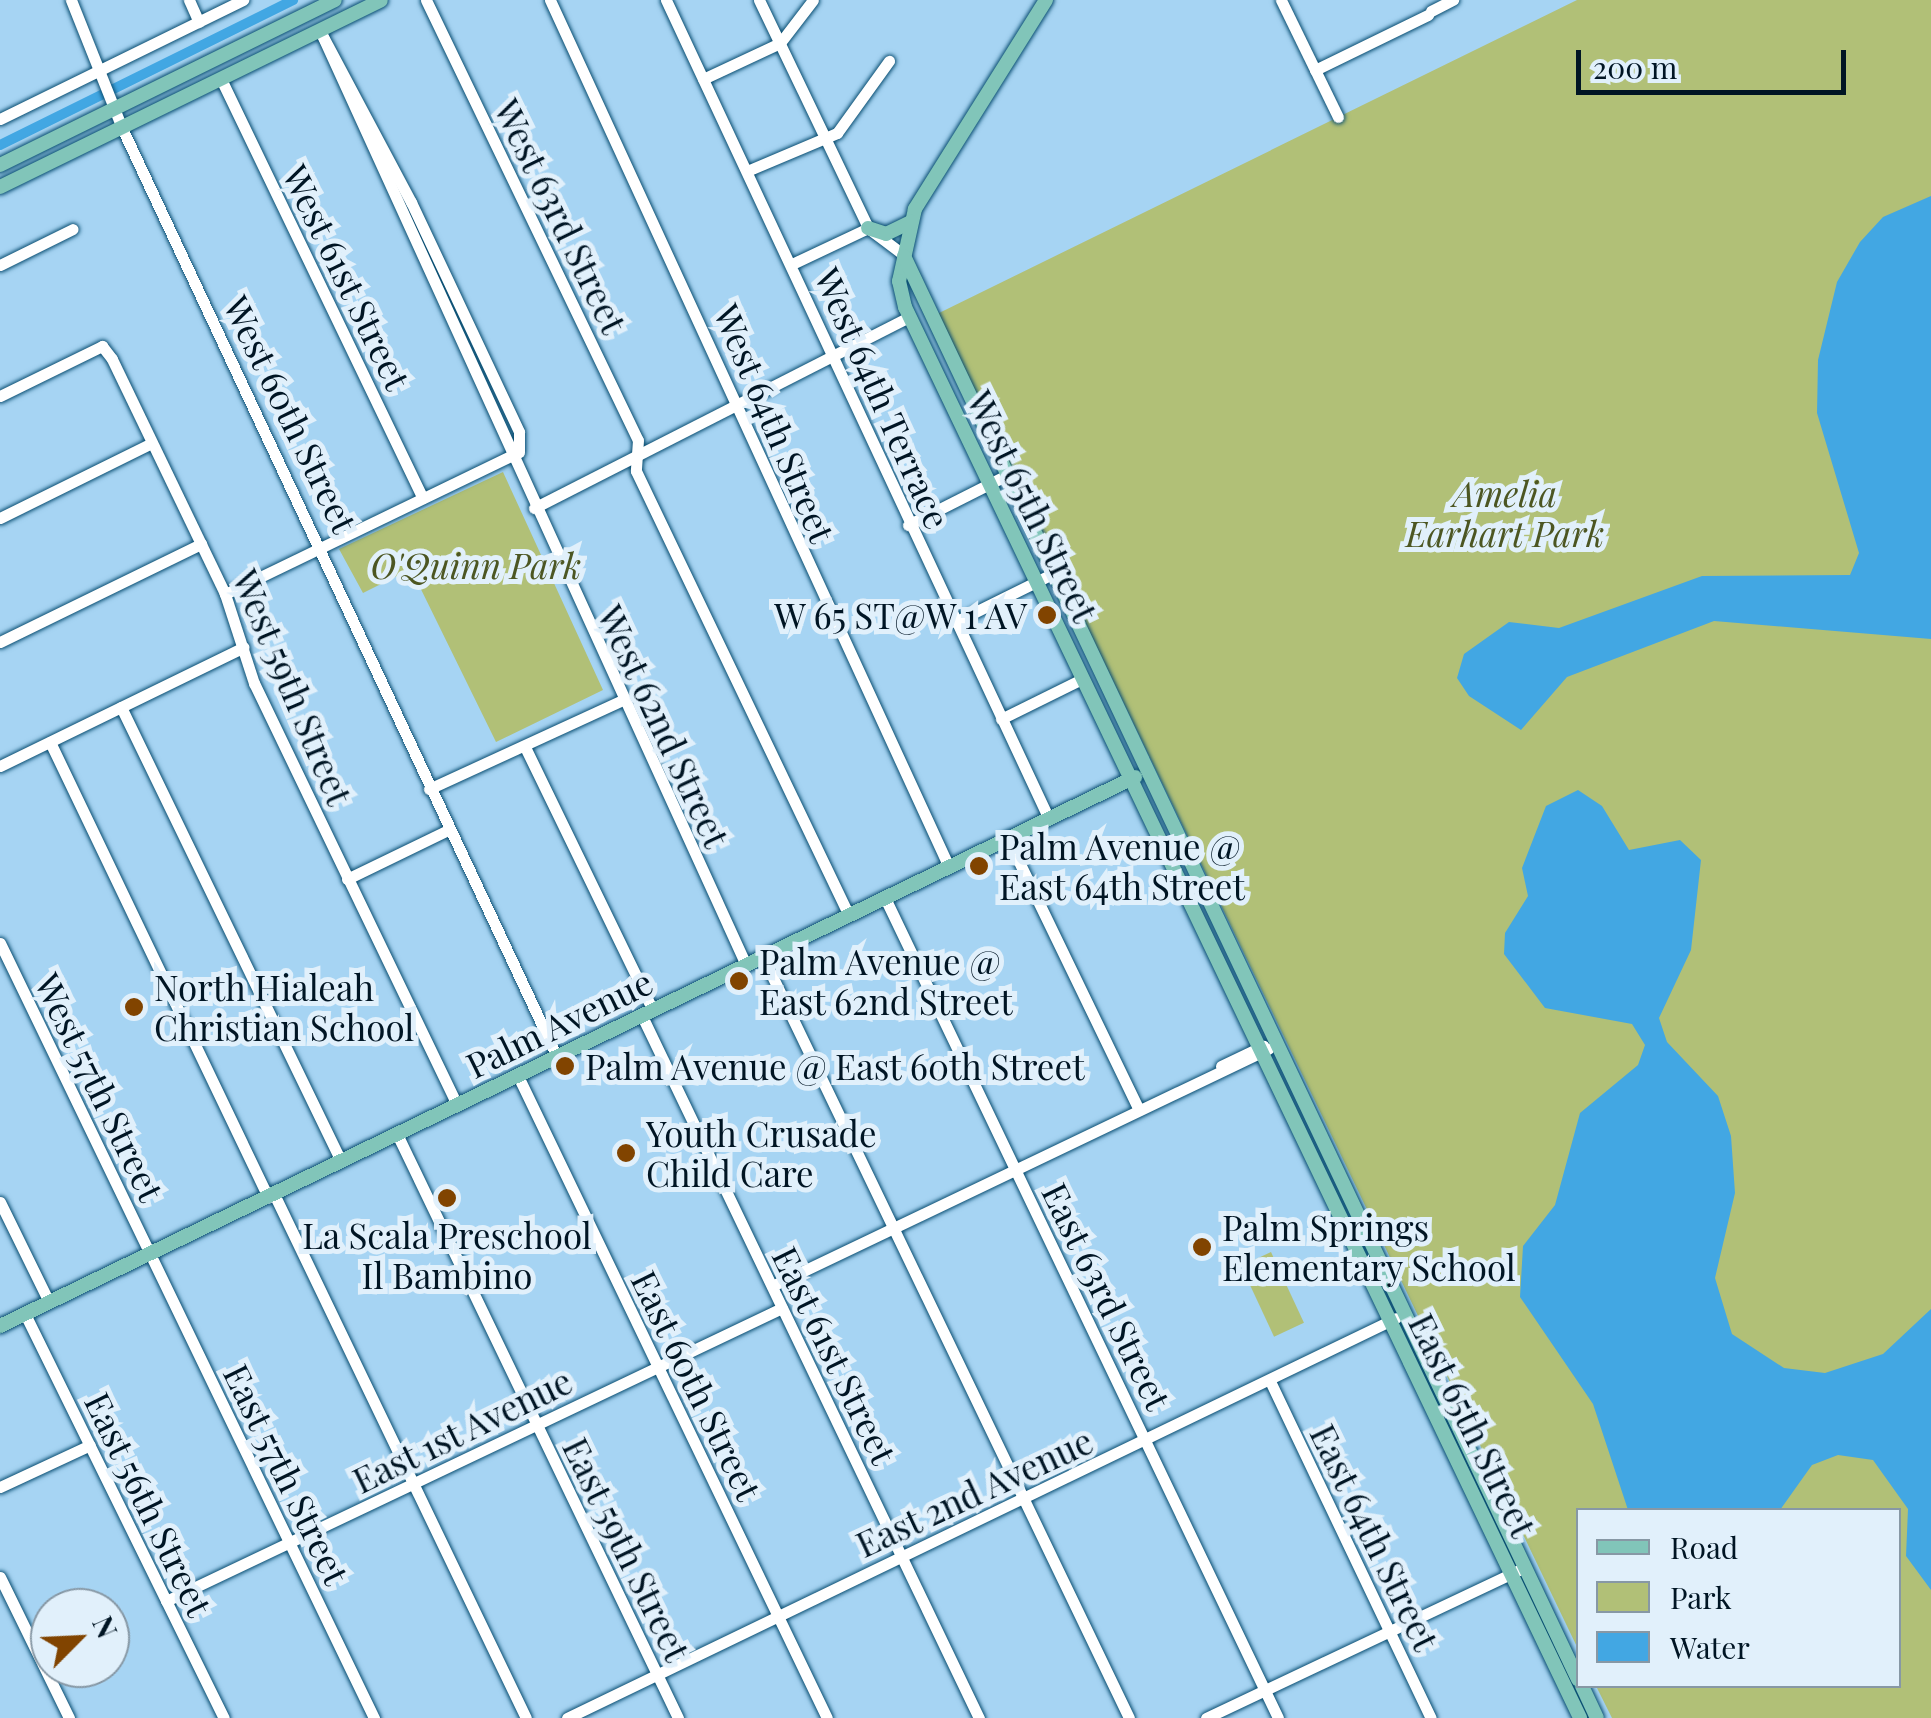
<!DOCTYPE html>
<html>
<head>
<meta charset="utf-8">
<style>
  body { margin:0 }
  #map { position:relative; width:1931px; height:1718px; overflow:hidden; background:#a6d4f3; font-family:"Playfair Display",serif }
  div>[style] { position:absolute }
  .green>* { inset:0; background:#b1c077; transform-origin:0 0 }
  .water>* { inset:0; background:#42a7e3 }
  .canal>* { height:10px; margin:-5px; padding:0 5px; transform-origin:5px; border-radius:5px; background:#42a7e3 }
  .roads { filter:drop-shadow(0 0 2px #084d71) drop-shadow(0 0 2px #084d71) }
  .minor>* { height:11px; margin:-5.5px; padding:0 5.5px; transform-origin:5.5px; border-radius:5.5px; background:#fff }
  .major>* { height:14px; margin:-7px; padding:0 7px; transform-origin:7px; border-radius:7px; background:#81c5b9 }
  .dots>* { width:28px; height:28px; translate:-50% -50%; box-sizing:border-box; border:5px solid #e1f0fb; border-radius:50% }
  span { translate:-50% -50%; white-space:nowrap; text-align:center; line-height:1.15; -webkit-text-stroke:10px #e1f0fb; paint-order:stroke }
  .street-label { font-size:35px; color:#001524 }
  .park-label { font-size:35px; color:#4c5622; font-style:italic }
  .poi-label { font-size:35px; color:#001524 }
  .right { translate:-100% -50%; text-align:right }
  .left { translate:0 -50%; text-align:left }
  .legend { position:absolute; left:1576px; top:1508px; width:325px; height:180px; box-sizing:border-box; background:#e1f0fb; border:2px solid #8798a5; margin:0; padding:12px 18px; list-style:none; font-size:30px; color:#001524 }
  .legend li { display:flex; align-items:center; gap:20px; height:50px }
  .legend b { width:50px; border:2px solid #8798a5 }
  .north { position:absolute; left:30px; top:1588px; width:100px; height:100px; box-sizing:border-box; background:#e1f0fb; border:2px solid #8798a5; border-radius:50%; rotate:66deg; font-size:28px; font-weight:700; line-height:40px; text-align:center; color:#001524 }
  .north::after { content:''; display:block; margin:auto; width:35px; height:45px; background:#814400; clip-path:polygon(50% 0,100% 100%,50% 72%,0 100%) }
  .scale { position:absolute; left:1576px; top:50px; width:270px; height:45px; box-sizing:border-box; border:5px solid #001524; border-top:0; padding-left:12px; font-size:30px; line-height:35px; white-space:nowrap; color:#001524; -webkit-text-stroke:8px #e1f0fb; paint-order:stroke }
</style>
</head>
<body>
<div id="map">
  <div class="green">
    <div style="clip-path:polygon(1577px 0,1931px 0,1931px 1718px,1612px 1718px,1596px 1686px,1898px 1686px,1898px 1510px,1578px 1510px,1578px 1649px,937px 314px)"></div>
    <div style="clip-path:polygon(503px 472px,603px 690px,496px 742px,411px 569px,363px 593px,339px 549px)"></div>
    <div style="left:1271px;top:1252px;width:78px;height:33px;rotate:65deg"></div>
  </div>
  <div class="water">
    <div style="clip-path:polygon(1931px 196px,1931px 639px,1714px 621px,1567px 677px,1521px 730px,1469px 696px,1457px 678px,1464px 654px,1509px 622px,1559px 628px,1702px 576px,1850px 575px,1859px 553px,1817px 413px,1818px 360px,1837px 282px,1860px 242px,1883px 217px)"></div>
    <div style="clip-path:polygon(1578px 790px,1602px 806px,1629px 850px,1680px 840px,1701px 860px,1691px 950px,1659px 1018px,1667px 1042px,1718px 1096px,1731px 1136px,1735px 1193px,1715px 1278px,1732px 1334px,1784px 1368px,1825px 1373px,1883px 1354px,1931px 1309px,1931px 1590px,1906px 1556px,1908px 1509px,1873px 1460px,1838px 1455px,1812px 1465px,1780px 1510px,1628px 1510px,1593px 1404px,1520px 1297px,1523px 1246px,1555px 1205px,1580px 1113px,1638px 1065px,1645px 1045px,1632px 1024px,1545px 1008px,1504px 954px,1505px 933px,1528px 896px,1522px 868px,1546px 806px)"></div>
  </div>
  <div class="canal">
    <div style="left:0;top:145px;width:327px;rotate:-26.3deg"></div>
  </div>
  <div class="roads">
    <div class="minor">
      <div style="left:71px;top:0;width:138px;rotate:68.3deg"></div>
      <div style="left:122px;top:128px;width:1026px;rotate:64.91deg"></div>
      <div style="left:189px;top:0;width:24px;rotate:66deg"></div>
      <div style="left:426px;top:0;width:488px;rotate:64.3deg"></div>
      <div style="left:638px;top:440px;width:31px;rotate:94deg"></div>
      <div style="left:636px;top:471px;width:493px;rotate:64.4deg"></div>
      <div style="left:550px;top:0;width:954px;rotate:65.29deg"></div>
      <div style="left:666px;top:0;width:904px;rotate:64.94deg"></div>
      <div style="left:759px;top:0;width:253px;rotate:64.4deg"></div>
      <div style="left:868px;top:228px;width:45px;rotate:36.9deg"></div>
      <div style="left:1281px;top:0;width:130px;rotate:64deg"></div>
      <div style="left:1431px;top:11px;width:25px;rotate:-27deg"></div>
      <div style="left:320px;top:31px;width:194px;rotate:62deg"></div>
      <div style="left:411px;top:202px;width:254px;rotate:64.8deg"></div>
      <div style="left:519px;top:432px;width:20px;rotate:90deg"></div>
      <div style="left:322px;top:35px;width:1022px;rotate:65.49deg"></div>
      <div style="left:1315px;top:70px;width:126px;rotate:-26deg"></div>
      <div style="left:221px;top:79px;width:465px;rotate:64.3deg"></div>
      <div style="left:703px;top:79px;width:85px;rotate:-25.1deg"></div>
      <div style="left:780px;top:43px;width:54px;rotate:-52.5deg"></div>
      <div style="left:0;top:119px;width:271px;rotate:-26.1deg"></div>
      <div style="left:747px;top:171px;width:98px;rotate:-22.9deg"></div>
      <div style="left:837px;top:133px;width:89px;rotate:-54.2deg"></div>
      <div style="left:792px;top:264px;width:84px;rotate:-25.3deg"></div>
      <div style="left:0;top:265px;width:81px;rotate:-26.3deg"></div>
      <div style="left:0;top:396px;width:114px;rotate:-26.1deg"></div>
      <div style="left:102px;top:346px;width:16px;rotate:52deg"></div>
      <div style="left:112px;top:359px;width:261px;rotate:64.3deg"></div>
      <div style="left:225px;top:594px;width:94px;rotate:72deg"></div>
      <div style="left:254px;top:683px;width:468px;rotate:64.3deg"></div>
      <div style="left:534px;top:508px;width:421px;rotate:-27deg"></div>
      <div style="left:0;top:518px;width:169px;rotate:-26.3deg"></div>
      <div style="left:908px;top:525px;width:106px;rotate:-26.8deg"></div>
      <div style="left:225px;top:594px;width:326px;rotate:-25.8deg"></div>
      <div style="left:955px;top:622px;width:106px;rotate:-26.3deg"></div>
      <div style="left:0;top:642px;width:224px;rotate:-26deg"></div>
      <div style="left:121px;top:707px;width:504px;rotate:64.15deg"></div>
      <div style="left:1001px;top:719px;width:90px;rotate:-26.3deg"></div>
      <div style="left:50px;top:742px;width:505px;rotate:64.4deg"></div>
      <div style="left:525px;top:747px;width:293px;rotate:64.1deg"></div>
      <div style="left:0;top:766px;width:271px;rotate:-26deg"></div>
      <div style="left:429px;top:789px;width:210px;rotate:-24.7deg"></div>
      <div style="left:1008px;top:839px;width:301px;rotate:64.2deg"></div>
      <div style="left:347px;top:879px;width:112px;rotate:-25.9deg"></div>
      <div style="left:885px;top:898px;width:909px;rotate:64.39deg"></div>
      <div style="left:0;top:943px;width:861px;rotate:64.24deg"></div>
      <div style="left:763px;top:957px;width:844px;rotate:64.31deg"></div>
      <div style="left:642px;top:1016px;width:779px;rotate:64.36deg"></div>
      <div style="left:1221px;top:1066px;width:47px;rotate:-25.5deg"></div>
      <div style="left:518px;top:1076px;width:712px;rotate:64.3deg"></div>
      <div style="left:397px;top:1134px;width:648px;rotate:64.3deg"></div>
      <div style="left:274px;top:1194px;width:581px;rotate:64.32deg"></div>
      <div style="left:0;top:1202px;width:111px;rotate:63.9deg"></div>
      <div style="left:772px;top:1286px;width:550px;rotate:-25.54deg"></div>
      <div style="left:25px;top:1314px;width:450px;rotate:63.8deg"></div>
      <div style="left:1270px;top:1381px;width:373px;rotate:64.5deg"></div>
      <div style="left:0;top:1487px;width:99px;rotate:-25deg"></div>
      <div style="left:0;top:1577px;width:157px;rotate:63.9deg"></div>
      <div style="left:166px;top:1601px;width:682px;rotate:-25.44deg"></div>
      <div style="left:567px;top:1718px;width:920px;rotate:-25.76deg"></div>
      <div style="left:1206px;top:1718px;width:353px;rotate:-25.3deg"></div>
    </div>
    <div class="major">
      <div style="left:1046px;top:0;width:247px;rotate:122.1deg"></div>
      <div style="left:915px;top:209px;width:74px;rotate:102.5deg"></div>
      <div style="left:899px;top:281px;width:27px;rotate:77deg"></div>
      <div style="left:905px;top:307px;width:1564px;rotate:64.43deg"></div>
      <div style="left:0;top:165px;width:373px;rotate:-26.2deg"></div>
      <div style="left:0;top:187px;width:424px;rotate:-26.1deg"></div>
      <div style="left:868px;top:228px;width:19px;rotate:18deg"></div>
      <div style="left:886px;top:234px;width:28px;rotate:-26deg"></div>
      <div style="left:904px;top:256px;width:1575px;rotate:64.66deg"></div>
      <div style="left:0;top:1326px;width:1261px;rotate:-25.81deg"></div>
      <div style="left:1582px;top:1686px;width:35px;rotate:65deg"></div>
    </div>
  </div>
  <div class="dots">
    <div style="left:1047px;top:615px;background:#814400"></div>
    <div style="left:979px;top:866px;background:#814400"></div>
    <div style="left:739px;top:981px;background:#814400"></div>
    <div style="left:134px;top:1007px;background:#814400"></div>
    <div style="left:565px;top:1066px;background:#814400"></div>
    <div style="left:626px;top:1153px;background:#814400"></div>
    <div style="left:447px;top:1198px;background:#814400"></div>
    <div style="left:1202px;top:1247px;background:#814400"></div>
  </div>
  <div class="street-label">
    <span style="left:561px;top:216px;rotate:64deg">West 63rd Street</span>
    <span style="left:347px;top:277px;rotate:64deg">West 61st Street</span>
    <span style="left:883px;top:398px;rotate:66deg">West 64th Terrace</span>
    <span style="left:291px;top:414px;rotate:64deg">West 60th Street</span>
    <span style="left:775px;top:423px;rotate:67deg">West 64th Street</span>
    <span style="left:1033px;top:506px;rotate:64deg">West 65th Street</span>
    <span style="left:293px;top:687px;rotate:67deg">West 59th Street</span>
    <span style="left:664px;top:726px;rotate:65deg">West 62nd Street</span>
    <span style="left:559px;top:1023px;rotate:-26deg">Palm Avenue</span>
    <span style="left:100px;top:1087px;rotate:64deg">West 57th Street</span>
    <span style="left:1107px;top:1296px;rotate:64deg">East 63rd Street</span>
    <span style="left:835px;top:1355px;rotate:64deg">East 61st Street</span>
    <span style="left:697px;top:1385px;rotate:64deg">East 60th Street</span>
    <span style="left:1473px;top:1425px;rotate:64deg">East 65th Street</span>
    <span style="left:462px;top:1430px;rotate:-26deg">East 1st Avenue</span>
    <span style="left:287px;top:1474px;rotate:64deg">East 57th Street</span>
    <span style="left:974px;top:1492px;rotate:-25deg">East 2nd Avenue</span>
    <span style="left:149px;top:1504px;rotate:64deg">East 56th Street</span>
    <span style="left:1375px;top:1537px;rotate:64deg">East 64th Street</span>
    <span style="left:627px;top:1549px;rotate:64deg">East 59th Street</span>
  </div>
  <div class="park-label">
    <span style="left:1505px;top:513px">Amelia<br>Earhart Park</span>
    <span style="left:476px;top:565px">O'Quinn Park</span>
  </div>
  <div class="poi-label">
    <span class="right" style="left:1027px;top:615px">W 65 ST@W 1 AV</span>
    <span class="left" style="left:999px;top:866px">Palm Avenue @<br>East 64th Street</span>
    <span class="left" style="left:759px;top:981px">Palm Avenue @<br>East 62nd Street</span>
    <span class="left" style="left:154px;top:1007px">North Hialeah<br>Christian School</span>
    <span class="left" style="left:585px;top:1066px">Palm Avenue @ East 60th Street</span>
    <span class="left" style="left:646px;top:1153px">Youth Crusade<br>Child Care</span>
    <span class="left" style="left:1222px;top:1247px">Palm Springs<br>Elementary School</span>
    <span style="left:447px;top:1255px">La Scala Preschool<br>Il Bambino</span>
  </div>
  <ul class="legend">
  <li><b style="height:12px;background:#81c5b9"></b>Road</li>
  <li><b style="height:28px;background:#b1c077"></b>Park</li>
  <li><b style="height:28px;background:#42a7e3"></b>Water</li>
  </ul>
  <div class="north">N</div>
  <div class="scale">200 m</div>
</div>
</body>
</html>
